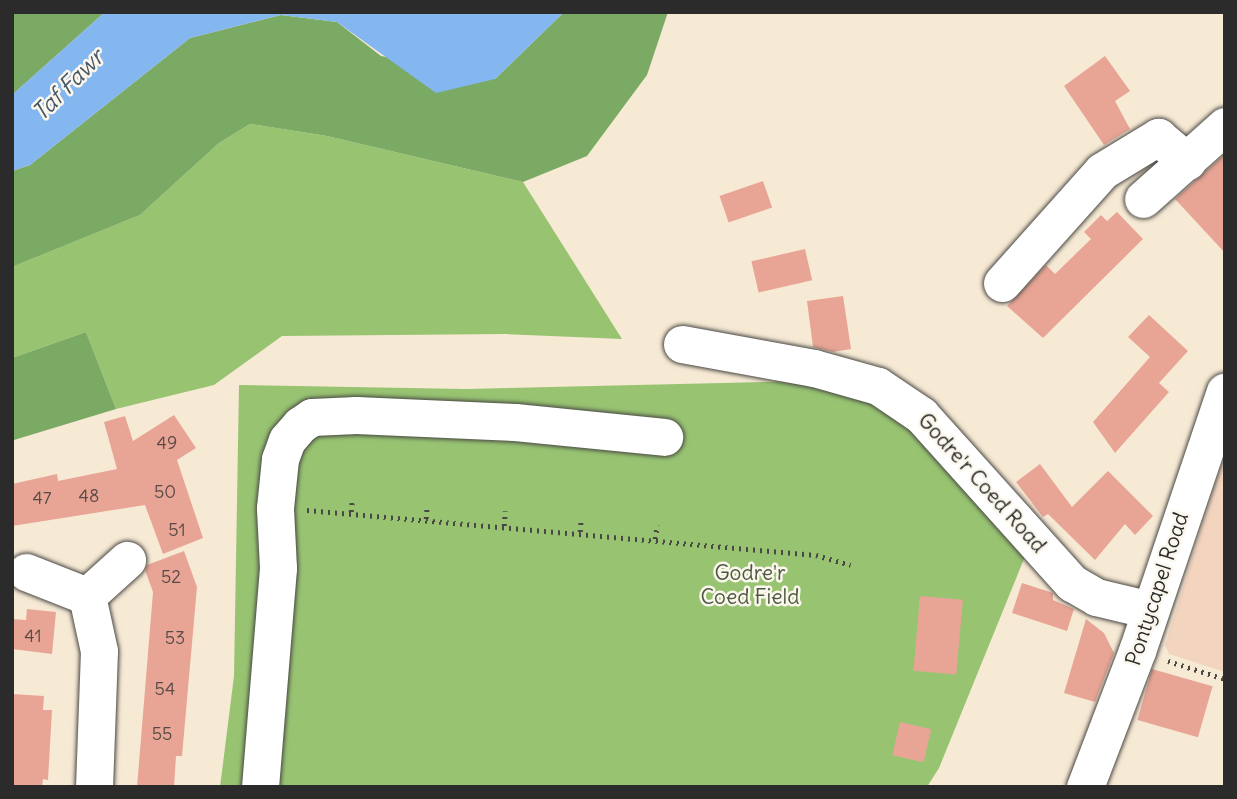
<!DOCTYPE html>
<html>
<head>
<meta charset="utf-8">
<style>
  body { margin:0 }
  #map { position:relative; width:1237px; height:799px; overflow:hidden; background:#f7ead5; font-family:Delius,sans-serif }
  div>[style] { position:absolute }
  .built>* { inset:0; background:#f3d4bf }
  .green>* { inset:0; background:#98c472 }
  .forest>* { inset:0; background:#7aaa64 }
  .water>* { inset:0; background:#84b6f0 }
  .building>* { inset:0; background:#e8a596; transform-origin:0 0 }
  .path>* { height:4.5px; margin-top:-2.25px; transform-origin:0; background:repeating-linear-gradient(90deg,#4a4844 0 2px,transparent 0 7px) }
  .roads { filter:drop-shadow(0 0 2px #4a4844) drop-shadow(0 0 2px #4a4844) }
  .minor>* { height:37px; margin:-18.5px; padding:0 18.5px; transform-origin:18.5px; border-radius:18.5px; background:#fff }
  span { translate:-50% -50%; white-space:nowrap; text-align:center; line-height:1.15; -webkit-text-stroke:5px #fbf7ec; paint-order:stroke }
  .number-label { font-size:18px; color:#5a4a46 }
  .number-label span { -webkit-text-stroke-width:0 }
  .street-label { font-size:21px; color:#2b2b2b }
  .park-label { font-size:21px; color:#4c5940 }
  .water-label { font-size:23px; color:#465566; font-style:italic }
  .frame { position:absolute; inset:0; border:14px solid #2b2b2b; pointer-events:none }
</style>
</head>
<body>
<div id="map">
  <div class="built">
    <div style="clip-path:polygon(1225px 453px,1225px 672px,1169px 654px,1165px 645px)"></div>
  </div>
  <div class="green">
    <div style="clip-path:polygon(250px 124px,327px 136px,523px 182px,622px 339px,505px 334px,282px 336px,214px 385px,116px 409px,86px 332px,12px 358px,12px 267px,140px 215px,219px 143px)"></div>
    <div style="clip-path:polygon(809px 381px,877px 403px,916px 428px,1026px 554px,939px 768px,927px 787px,220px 787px,234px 676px,239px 385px,465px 389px)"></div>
  </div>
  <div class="forest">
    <div style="clip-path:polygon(12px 12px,105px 12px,12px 95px)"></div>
    <div style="clip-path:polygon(564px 12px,668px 12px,647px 75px,587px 156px,523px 182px,327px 136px,250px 124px,219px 143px,140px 215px,12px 267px,12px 171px,30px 165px,190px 38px,281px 15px,337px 22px,381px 56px,495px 79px)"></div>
    <div style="clip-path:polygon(86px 332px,116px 409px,14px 440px,12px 358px)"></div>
  </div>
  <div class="water">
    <div style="clip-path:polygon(105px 12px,564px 12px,495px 79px,436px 93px,337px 22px,281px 15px,190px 38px,30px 165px,12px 171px,12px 95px)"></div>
  </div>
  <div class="building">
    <div style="clip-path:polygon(1105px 56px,1130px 91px,1115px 101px,1130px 129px,1104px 145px,1064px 86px)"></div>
    <div style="clip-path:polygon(1225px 154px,1225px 253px,1175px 199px)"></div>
    <div style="left:763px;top:181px;width:28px;height:46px;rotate:71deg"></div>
    <div style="clip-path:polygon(1117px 212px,1143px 239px,1043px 338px,1007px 306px,1046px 265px,1055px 274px,1091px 239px,1084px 232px,1101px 215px,1107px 221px)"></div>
    <div style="left:805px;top:249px;width:32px;height:55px;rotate:77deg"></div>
    <div style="clip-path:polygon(843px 296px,851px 349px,833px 352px,813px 347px,807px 301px)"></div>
    <div style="clip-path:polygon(1149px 315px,1188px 351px,1159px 383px,1169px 392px,1115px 453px,1093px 422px,1150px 357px,1128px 337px)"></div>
    <div style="clip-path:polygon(174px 415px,196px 448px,177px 460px,203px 538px,163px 554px,145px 505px,12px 526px,12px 484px,57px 474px,58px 481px,117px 469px,104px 422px,125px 416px,133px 441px)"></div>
    <div style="clip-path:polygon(1040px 464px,1072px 507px,1108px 471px,1153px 516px,1135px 535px,1125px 524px,1095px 560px,1048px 514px,1043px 517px,1016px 482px)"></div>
    <div style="clip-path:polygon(184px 551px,197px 587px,182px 756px,176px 756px,174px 787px,137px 787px,153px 592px,145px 570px,147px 565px)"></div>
    <div style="clip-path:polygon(1022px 583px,1053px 593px,1053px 600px,1074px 609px,1067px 631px,1012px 613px)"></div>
    <div style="left:920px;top:596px;width:43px;height:75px;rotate:5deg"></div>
    <div style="clip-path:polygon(27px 609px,56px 612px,52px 654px,12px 649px,12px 619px,26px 620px)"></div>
    <div style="clip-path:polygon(1086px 619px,1104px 633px,1114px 653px,1095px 702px,1064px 693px)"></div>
    <div style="left:1152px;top:669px;width:63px;height:53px;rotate:16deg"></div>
    <div style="clip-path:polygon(12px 694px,44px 696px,43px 710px,52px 710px,48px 780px,43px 779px,42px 787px,12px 787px)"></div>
    <div style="left:900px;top:722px;width:32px;height:34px;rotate:13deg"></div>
  </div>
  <div class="path">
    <div style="left:307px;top:510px;width:511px;rotate:5.05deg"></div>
    <div style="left:816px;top:555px;width:36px;rotate:16deg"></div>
    <div style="left:351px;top:512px;width:12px;rotate:-85deg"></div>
    <div style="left:426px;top:519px;width:13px;rotate:-86deg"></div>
    <div style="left:504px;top:526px;width:15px;rotate:-86deg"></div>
    <div style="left:580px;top:532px;width:14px;rotate:-86deg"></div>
    <div style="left:655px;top:539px;width:14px;rotate:-82deg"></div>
    <div style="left:1168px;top:661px;width:60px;rotate:17.5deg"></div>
  </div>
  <div class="roads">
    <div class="minor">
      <div style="left:1143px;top:199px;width:110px;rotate:-41.7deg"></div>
      <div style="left:1002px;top:283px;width:150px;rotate:-48.2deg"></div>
      <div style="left:1102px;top:171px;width:66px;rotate:-31.3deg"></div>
      <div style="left:1158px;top:137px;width:38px;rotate:40deg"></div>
      <div style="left:682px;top:344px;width:134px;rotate:10.3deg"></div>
      <div style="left:814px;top:368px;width:66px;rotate:15.7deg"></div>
      <div style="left:878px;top:386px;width:52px;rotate:34deg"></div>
      <div style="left:921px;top:415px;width:226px;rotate:48.1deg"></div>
      <div style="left:1072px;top:583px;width:28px;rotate:30deg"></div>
      <div style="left:1096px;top:597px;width:56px;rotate:13.5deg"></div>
      <div style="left:26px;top:572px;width:66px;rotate:21.5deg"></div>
      <div style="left:94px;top:787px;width:136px;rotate:-87.9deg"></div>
      <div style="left:99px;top:651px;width:56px;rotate:-102.3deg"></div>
      <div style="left:87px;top:596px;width:54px;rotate:-42deg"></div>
      <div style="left:260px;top:787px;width:220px;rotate:-85.3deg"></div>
      <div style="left:278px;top:568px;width:60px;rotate:-92.9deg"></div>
      <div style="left:275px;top:508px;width:49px;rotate:-84.2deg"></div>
      <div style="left:280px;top:459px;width:20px;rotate:-70deg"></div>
      <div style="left:287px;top:440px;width:20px;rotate:-49deg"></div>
      <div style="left:300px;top:425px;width:14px;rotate:-34deg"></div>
      <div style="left:312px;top:417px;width:44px;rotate:-2.6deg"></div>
      <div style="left:356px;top:415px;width:159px;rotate:2.5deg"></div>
      <div style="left:515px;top:422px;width:150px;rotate:5.7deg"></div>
      <div style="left:1085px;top:787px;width:146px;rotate:-69.1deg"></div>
      <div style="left:1137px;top:651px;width:274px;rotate:-71.3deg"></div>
    </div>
  </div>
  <div class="number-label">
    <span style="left:167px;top:443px">49</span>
    <span style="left:165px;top:492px">50</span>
    <span style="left:89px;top:496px">48</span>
    <span style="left:42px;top:498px">47</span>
    <span style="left:177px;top:530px">51</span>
    <span style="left:171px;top:577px">52</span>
    <span style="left:33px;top:636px">41</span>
    <span style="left:175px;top:638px">53</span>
    <span style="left:165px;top:689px">54</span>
    <span style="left:162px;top:734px">55</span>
  </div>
  <div class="street-label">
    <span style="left:982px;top:483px;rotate:48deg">Godre'r Coed Road</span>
    <span style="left:1157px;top:589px;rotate:-72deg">Pontycapel Road</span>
  </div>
  <div class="park-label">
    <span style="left:750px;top:585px">Godre'r<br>Coed Field</span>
  </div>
  <div class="water-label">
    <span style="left:68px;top:85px;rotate:-45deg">Taf Fawr</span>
  </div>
  <div class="frame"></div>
</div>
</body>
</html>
